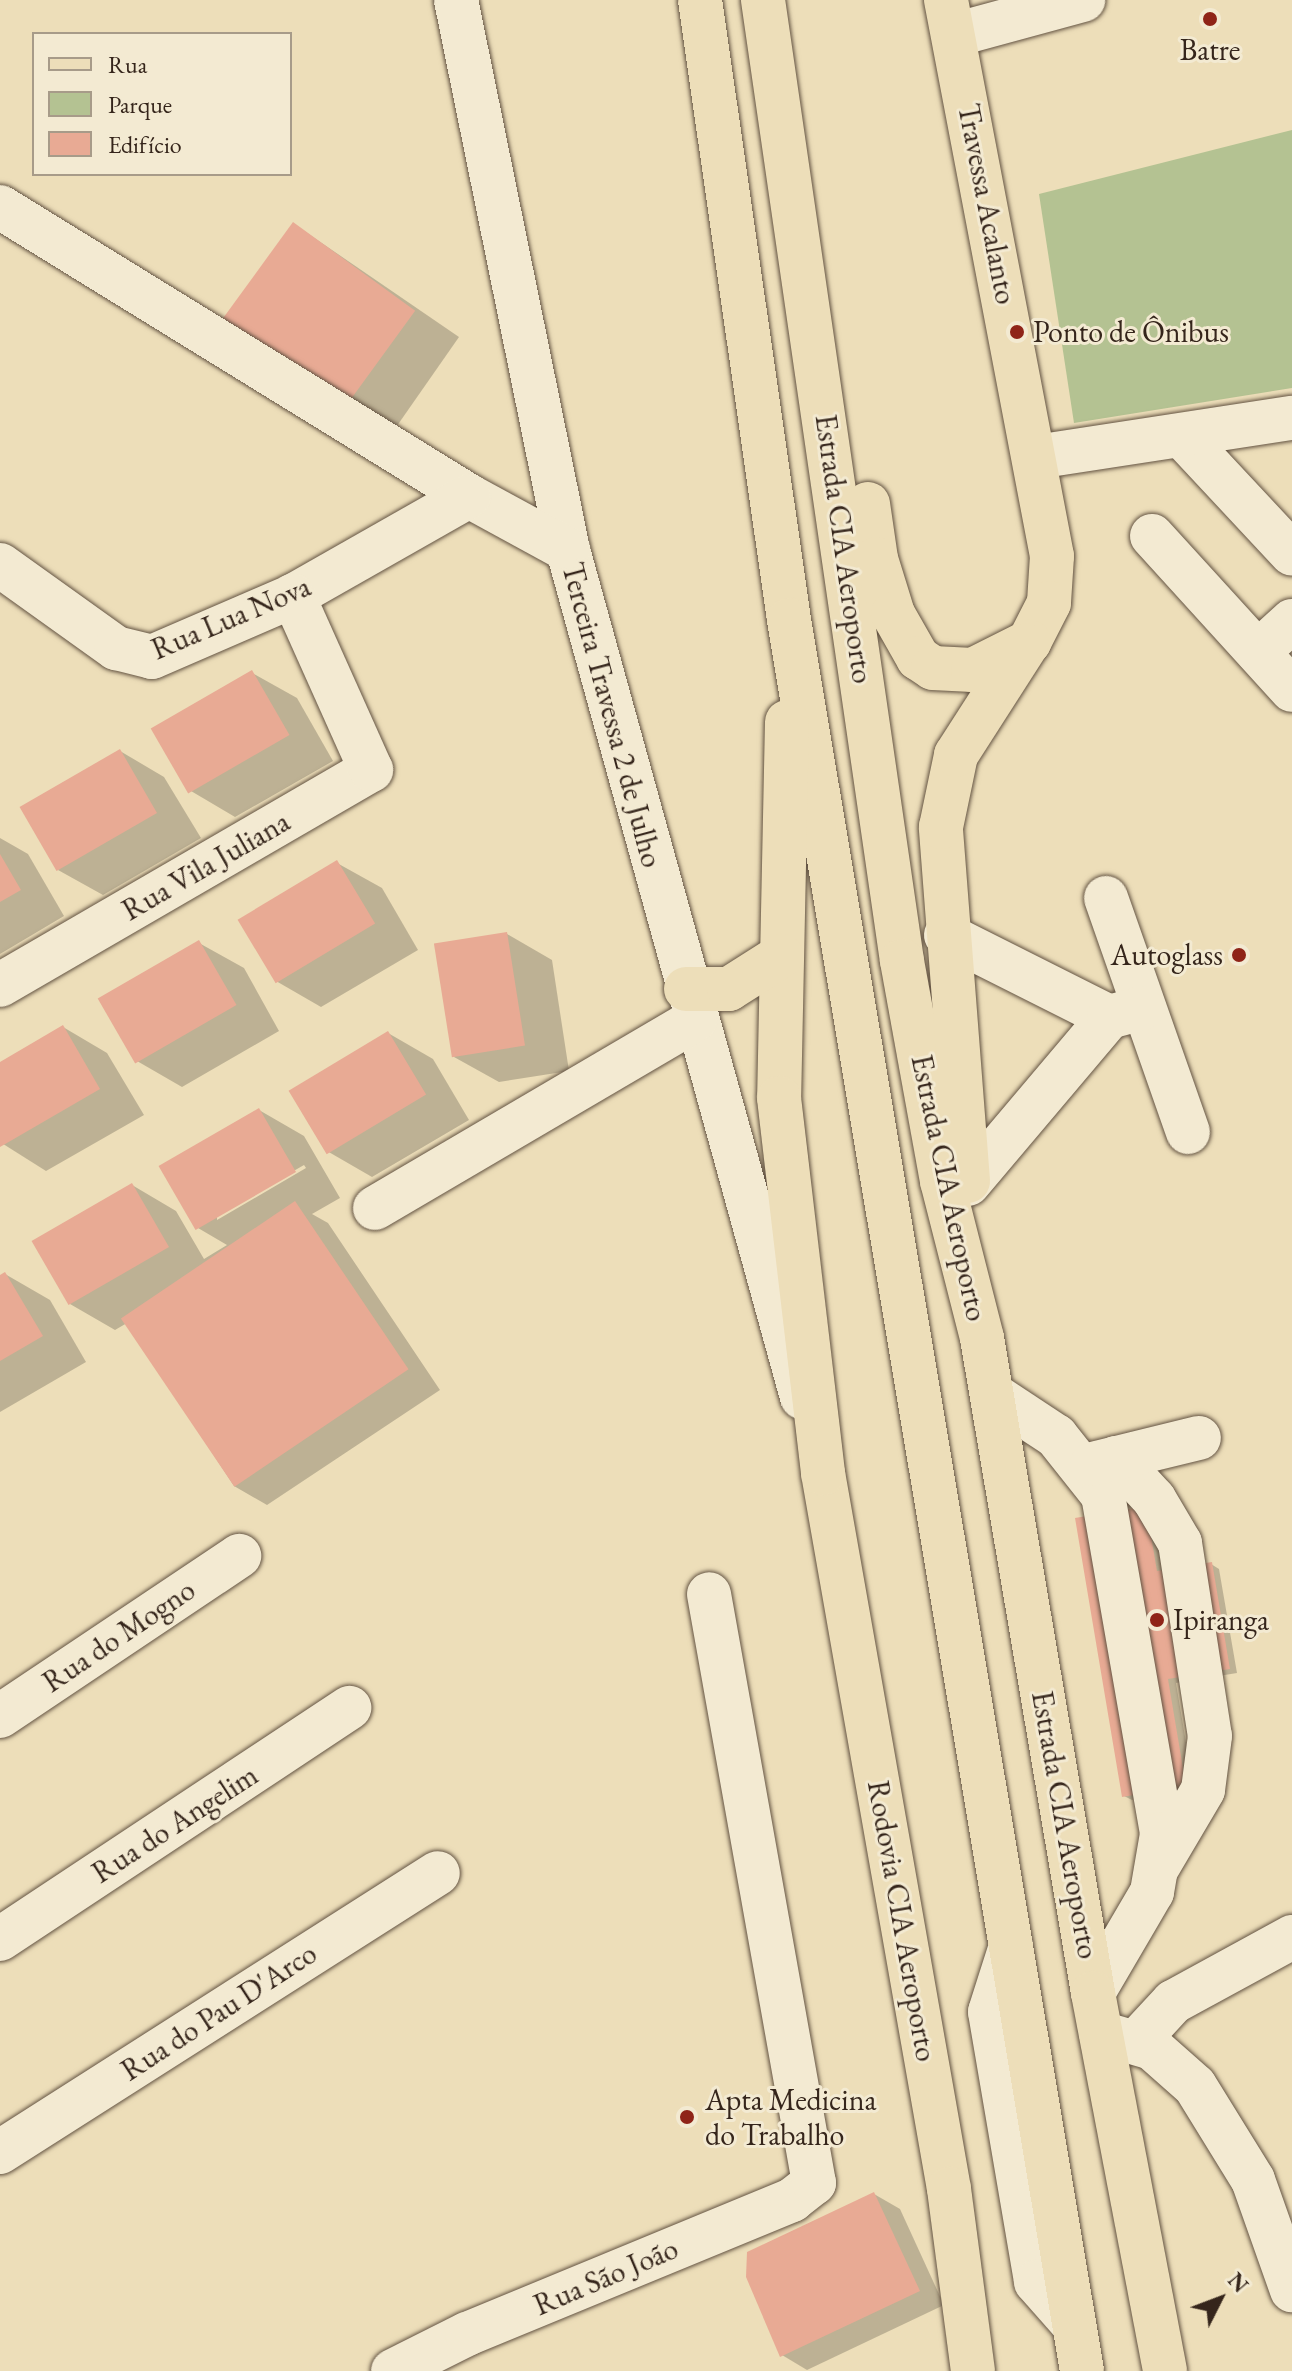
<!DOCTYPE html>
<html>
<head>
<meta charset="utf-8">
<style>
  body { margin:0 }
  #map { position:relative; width:1292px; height:2371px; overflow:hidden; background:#eddeb9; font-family:"EB Garamond",serif }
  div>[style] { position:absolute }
  .green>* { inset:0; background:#b4c292 }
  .shadow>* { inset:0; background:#0003 }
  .building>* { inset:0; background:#e8aa94; transform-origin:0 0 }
  .roads { filter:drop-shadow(0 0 2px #635342) drop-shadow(0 0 2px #635342) }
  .minor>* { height:44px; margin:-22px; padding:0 22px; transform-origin:22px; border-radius:22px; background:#f3ead2 }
  .major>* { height:44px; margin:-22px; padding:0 22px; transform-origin:22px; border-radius:22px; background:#eddeb9 }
  .highway>* { height:44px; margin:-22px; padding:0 22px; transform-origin:22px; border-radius:22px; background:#eddeb9 }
  .dots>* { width:22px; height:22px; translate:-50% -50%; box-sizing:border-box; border:4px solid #f3ead2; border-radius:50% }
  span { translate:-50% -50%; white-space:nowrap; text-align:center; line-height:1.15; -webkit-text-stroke:6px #f3ead2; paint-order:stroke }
  .poi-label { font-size:30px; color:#35251b }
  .left { translate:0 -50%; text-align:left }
  .right { translate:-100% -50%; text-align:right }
  .street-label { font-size:30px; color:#35251b }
  .legend { position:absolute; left:32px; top:32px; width:260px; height:144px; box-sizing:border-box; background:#f3ead2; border:2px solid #a79b89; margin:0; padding:10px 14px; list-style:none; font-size:24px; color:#35251b }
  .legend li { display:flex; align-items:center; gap:16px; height:40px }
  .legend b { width:40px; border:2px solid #a79b89 }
  .north { position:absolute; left:1180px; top:2259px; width:80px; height:80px; -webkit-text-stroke:6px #f3ead2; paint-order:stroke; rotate:48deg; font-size:22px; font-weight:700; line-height:32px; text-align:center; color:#35251b }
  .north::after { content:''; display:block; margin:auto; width:28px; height:36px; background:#35251b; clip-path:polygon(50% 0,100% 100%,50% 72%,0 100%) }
</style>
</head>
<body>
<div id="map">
  <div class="green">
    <div style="clip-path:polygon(1292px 130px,1292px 388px,1074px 423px,1039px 194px)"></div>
  </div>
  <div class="shadow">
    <div style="clip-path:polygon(294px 224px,459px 337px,392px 433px,347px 407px)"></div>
    <div style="clip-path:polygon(252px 673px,297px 698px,333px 761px,235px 817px,191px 791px)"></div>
    <div style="clip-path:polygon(120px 751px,164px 777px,201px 838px,103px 895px,58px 870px)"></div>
    <div style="clip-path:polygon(0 838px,28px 854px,64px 916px,0 954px)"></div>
    <div style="clip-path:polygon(337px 863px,382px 888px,418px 950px,321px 1007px,276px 981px)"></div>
    <div style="clip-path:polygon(507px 934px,552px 960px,569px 1071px,499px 1082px,454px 1057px)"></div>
    <div style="clip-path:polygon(199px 943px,244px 968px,279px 1031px,182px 1087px,137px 1061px)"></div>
    <div style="clip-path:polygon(63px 1027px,107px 1053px,144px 1115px,46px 1171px,0 1142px,0 1064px)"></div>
    <div style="clip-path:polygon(388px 1033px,433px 1059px,469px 1120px,372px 1177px,327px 1151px)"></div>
    <div style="clip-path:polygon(evenodd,259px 1110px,304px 1136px,340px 1198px,312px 1214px,328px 1223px,440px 1390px,267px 1505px,234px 1486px,127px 1323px,115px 1330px,70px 1304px,132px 1185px,176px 1211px,204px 1259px,227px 1245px,198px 1228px,259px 1110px,304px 1165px,306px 1168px,217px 1220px,217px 1215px,304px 1165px)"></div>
    <div style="clip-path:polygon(5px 1274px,50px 1300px,86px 1362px,0 1412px,0 1277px)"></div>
    <div style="clip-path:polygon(1153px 1513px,1164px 1572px,1211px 1564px,1219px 1569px,1237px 1673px,1176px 1683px,1194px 1790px,1132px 1800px,1124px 1796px)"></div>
    <div style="clip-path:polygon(874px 2194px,900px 2209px,944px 2305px,807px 2370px,782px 2355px)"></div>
  </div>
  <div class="building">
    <div style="left:293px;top:222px;width:151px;height:120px;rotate:36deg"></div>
    <div style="left:252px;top:670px;width:75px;height:117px;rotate:60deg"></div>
    <div style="left:120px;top:749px;width:74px;height:116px;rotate:60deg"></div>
    <div style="clip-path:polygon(0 854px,21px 890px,0 902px)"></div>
    <div style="left:337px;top:860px;width:74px;height:116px;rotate:59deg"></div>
    <div style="left:507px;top:932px;width:115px;height:74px;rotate:81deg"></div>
    <div style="left:199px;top:940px;width:75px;height:117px;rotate:60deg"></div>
    <div style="clip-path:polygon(63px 1025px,100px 1089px,0 1147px,0 1062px)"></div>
    <div style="left:388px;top:1031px;width:74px;height:116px;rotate:59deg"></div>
    <div style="left:259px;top:1108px;width:74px;height:116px;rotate:60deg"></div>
    <div style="left:132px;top:1183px;width:74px;height:116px;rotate:60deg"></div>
    <div style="left:295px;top:1201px;width:203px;height:210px;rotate:56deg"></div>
    <div style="clip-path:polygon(5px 1272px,43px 1336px,0 1361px,0 1275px)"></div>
    <div style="clip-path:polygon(1146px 1506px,1157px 1571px,1212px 1562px,1230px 1669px,1168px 1679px,1186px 1786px,1122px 1797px,1075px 1518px)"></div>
    <div style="clip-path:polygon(874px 2192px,920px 2291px,780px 2357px,746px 2277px,747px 2252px)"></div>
  </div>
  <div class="roads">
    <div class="minor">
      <div style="left:456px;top:0;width:561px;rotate:78.49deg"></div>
      <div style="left:568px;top:550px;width:879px;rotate:74.56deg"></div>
      <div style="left:954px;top:35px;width:134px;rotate:-15.2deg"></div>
      <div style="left:0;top:207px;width:551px;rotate:31.64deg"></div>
      <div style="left:469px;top:496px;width:113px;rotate:28.6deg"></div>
      <div style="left:1184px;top:438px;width:158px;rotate:47deg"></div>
      <div style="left:1036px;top:457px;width:259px;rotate:-8.7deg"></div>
      <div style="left:1152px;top:536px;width:208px;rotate:47.7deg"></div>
      <div style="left:0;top:565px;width:143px;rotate:35.6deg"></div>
      <div style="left:116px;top:648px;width:37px;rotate:14deg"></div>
      <div style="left:152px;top:657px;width:154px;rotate:-23.4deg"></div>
      <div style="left:293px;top:596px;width:202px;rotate:-29.6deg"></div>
      <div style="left:1258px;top:652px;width:46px;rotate:-42.4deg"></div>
      <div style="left:1106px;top:898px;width:248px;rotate:70.7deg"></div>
      <div style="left:946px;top:935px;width:182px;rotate:26.7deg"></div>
      <div style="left:0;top:985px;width:429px;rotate:-30.1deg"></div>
      <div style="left:371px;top:770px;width:191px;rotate:-114.1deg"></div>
      <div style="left:968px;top:1184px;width:219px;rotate:-49.8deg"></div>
      <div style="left:1109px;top:1017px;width:34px;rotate:-15deg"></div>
      <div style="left:375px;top:1208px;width:371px;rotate:-30.4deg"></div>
      <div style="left:992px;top:1394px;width:77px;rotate:33.3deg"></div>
      <div style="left:1056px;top:1436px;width:75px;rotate:51.5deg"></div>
      <div style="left:1103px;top:1495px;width:344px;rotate:80.1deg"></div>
      <div style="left:1162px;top:1834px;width:59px;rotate:99.8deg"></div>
      <div style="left:1152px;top:1892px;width:117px;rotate:120.3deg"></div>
      <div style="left:1116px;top:1458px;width:56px;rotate:47.2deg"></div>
      <div style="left:1154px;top:1499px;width:51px;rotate:59.4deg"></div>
      <div style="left:1180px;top:1543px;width:195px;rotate:81.2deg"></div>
      <div style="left:1210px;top:1736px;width:54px;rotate:97.4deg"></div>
      <div style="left:1203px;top:1790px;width:91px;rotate:120.5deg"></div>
      <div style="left:1092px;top:1464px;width:110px;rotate:-13.7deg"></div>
      <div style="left:0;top:1716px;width:288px;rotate:-33.8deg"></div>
      <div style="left:0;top:1939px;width:419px;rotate:-33.5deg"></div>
      <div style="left:1011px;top:1946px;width:69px;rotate:107.7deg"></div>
      <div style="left:990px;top:2012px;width:274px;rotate:80.3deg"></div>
      <div style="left:1036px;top:2282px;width:57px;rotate:48.5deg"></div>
      <div style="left:1101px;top:2033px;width:53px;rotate:16.4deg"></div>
      <div style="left:1152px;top:2048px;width:57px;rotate:41.5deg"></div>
      <div style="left:1195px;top:2086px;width:110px;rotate:58.3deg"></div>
      <div style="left:1253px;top:2180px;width:117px;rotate:70.5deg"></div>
      <div style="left:1137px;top:2041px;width:53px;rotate:-47.3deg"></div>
      <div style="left:1173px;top:2002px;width:136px;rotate:-28.6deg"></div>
      <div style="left:0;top:2152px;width:519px;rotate:-32.5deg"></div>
      <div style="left:393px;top:2371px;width:83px;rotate:-26.6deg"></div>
      <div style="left:467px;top:2334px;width:352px;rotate:-22.4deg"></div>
      <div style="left:792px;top:2200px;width:28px;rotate:-38deg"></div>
      <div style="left:814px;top:2183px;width:598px;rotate:-100.11deg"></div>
    </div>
    <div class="major">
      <div style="left:946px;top:0;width:566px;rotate:79.21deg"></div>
      <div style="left:1052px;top:556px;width:47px;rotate:93.7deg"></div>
      <div style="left:1049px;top:603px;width:44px;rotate:117.1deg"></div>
      <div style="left:823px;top:1473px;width:727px;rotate:80.02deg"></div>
      <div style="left:949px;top:2189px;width:184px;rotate:82.5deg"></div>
    </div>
    <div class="highway">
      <div style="left:700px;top:0;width:626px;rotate:81.83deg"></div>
      <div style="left:789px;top:620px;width:1775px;rotate:80.5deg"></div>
      <div style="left:763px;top:0;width:971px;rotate:81.77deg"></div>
      <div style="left:902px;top:961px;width:224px;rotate:79.7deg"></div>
      <div style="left:942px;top:1181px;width:162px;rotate:75.7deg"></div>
      <div style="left:982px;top:1338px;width:664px;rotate:80.38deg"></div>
      <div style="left:1093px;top:1993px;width:385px;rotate:79.2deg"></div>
      <div style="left:868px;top:504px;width:56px;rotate:81.7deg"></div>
      <div style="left:876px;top:559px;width:58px;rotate:72.8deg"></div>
      <div style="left:893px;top:614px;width:51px;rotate:60.4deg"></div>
      <div style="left:918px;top:658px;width:18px;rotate:34deg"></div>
      <div style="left:933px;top:668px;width:40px;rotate:2.9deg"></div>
      <div style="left:973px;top:670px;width:63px;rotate:-26.6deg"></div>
      <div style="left:787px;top:722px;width:376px;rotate:91.2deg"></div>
      <div style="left:779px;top:1098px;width:378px;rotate:83.3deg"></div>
      <div style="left:686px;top:989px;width:43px"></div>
      <div style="left:729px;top:989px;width:62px;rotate:-32.4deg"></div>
      <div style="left:968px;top:1181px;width:355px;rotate:-94.4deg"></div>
      <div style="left:941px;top:827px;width:74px;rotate:-78.2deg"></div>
      <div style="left:956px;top:755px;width:130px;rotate:-57.3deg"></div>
    </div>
  </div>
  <div class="dots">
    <div style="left:1210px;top:19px;background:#8f2418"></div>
    <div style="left:1017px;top:332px;background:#8f2418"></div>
    <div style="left:1239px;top:955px;background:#8f2418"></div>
    <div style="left:1157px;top:1620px;background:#8f2418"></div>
    <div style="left:687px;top:2117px;background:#8f2418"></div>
  </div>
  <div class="poi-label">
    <span style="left:1210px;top:50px">Batre</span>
    <span class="left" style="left:1033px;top:332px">Ponto de Ônibus</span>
    <span class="right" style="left:1223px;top:955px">Autoglass</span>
    <span class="left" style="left:1173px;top:1620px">Ipiranga</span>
    <span class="left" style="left:705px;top:2117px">Apta Medicina<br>do Trabalho</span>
  </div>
  <div class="street-label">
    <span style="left:987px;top:204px;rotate:79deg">Travessa Acalanto</span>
    <span style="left:844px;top:549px;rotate:82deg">Estrada CIA Aeroporto</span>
    <span style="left:231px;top:618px;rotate:-23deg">Rua Lua Nova</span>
    <span style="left:612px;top:715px;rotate:75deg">Terceira Travessa 2 de Julho</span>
    <span style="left:206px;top:866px;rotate:-30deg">Rua Vila Juliana</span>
    <span style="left:949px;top:1188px;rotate:78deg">Estrada CIA Aeroporto</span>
    <span style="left:119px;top:1636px;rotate:-34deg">Rua do Mogno</span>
    <span style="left:175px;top:1824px;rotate:-33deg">Rua do Angelim</span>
    <span style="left:1065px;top:1825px;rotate:80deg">Estrada CIA Aeroporto</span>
    <span style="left:902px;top:1921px;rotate:80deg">Rodovia CIA Aeroporto</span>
    <span style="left:219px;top:2012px;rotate:-33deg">Rua do Pau D'Arco</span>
    <span style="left:606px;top:2277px;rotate:-23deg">Rua São João</span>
  </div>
  <ul class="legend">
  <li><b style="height:10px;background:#eddeb9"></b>Rua</li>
  <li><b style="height:22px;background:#b4c292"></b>Parque</li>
  <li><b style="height:22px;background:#e8aa94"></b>Edifício</li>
  </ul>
  <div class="north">N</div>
</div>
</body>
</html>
